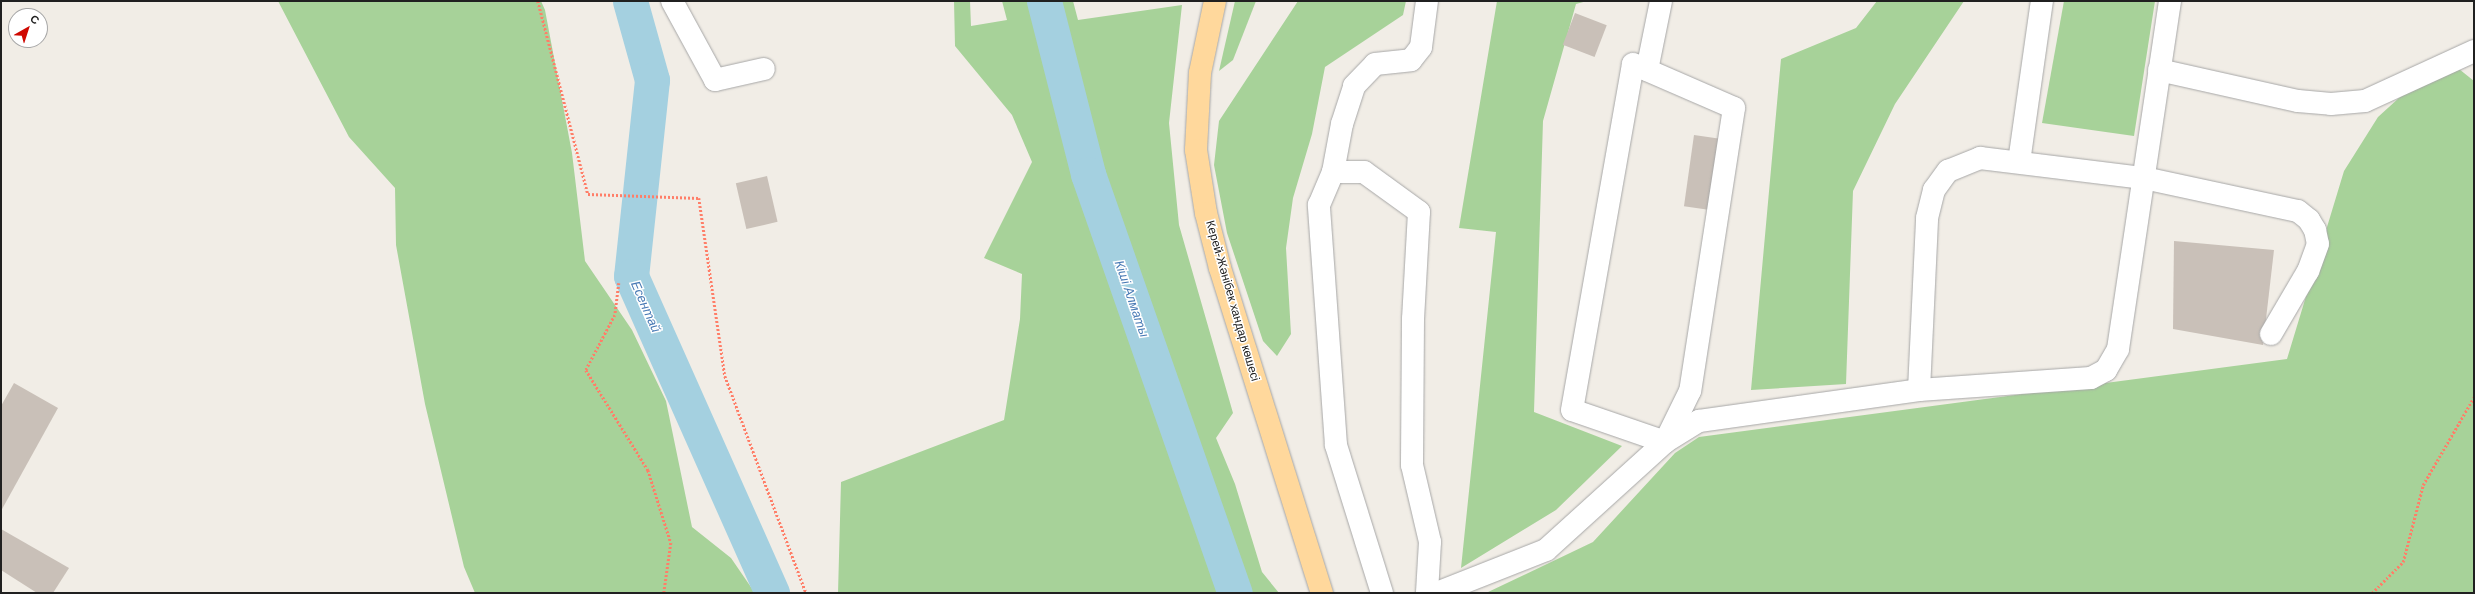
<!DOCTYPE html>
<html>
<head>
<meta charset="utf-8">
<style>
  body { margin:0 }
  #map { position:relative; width:2475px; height:594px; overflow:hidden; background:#f1ede6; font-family:Helvetica,sans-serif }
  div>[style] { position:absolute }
  .forest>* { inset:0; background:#a7d299 }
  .river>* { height:35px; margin:-17.5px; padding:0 17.5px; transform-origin:17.5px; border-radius:17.5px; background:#a4d0e0 }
  .building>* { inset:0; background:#c9c0b8; transform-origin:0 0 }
  .path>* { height:2.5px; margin-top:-1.25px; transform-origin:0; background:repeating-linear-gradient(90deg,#ff7e68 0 2px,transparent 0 4px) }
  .roads { filter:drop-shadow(0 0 1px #a7a7a7) drop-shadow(0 0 1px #a7a7a7) }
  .minor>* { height:22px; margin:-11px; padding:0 11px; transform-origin:11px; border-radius:11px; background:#fff }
  .major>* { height:22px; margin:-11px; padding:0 11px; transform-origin:11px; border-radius:11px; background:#ffd89c }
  span { translate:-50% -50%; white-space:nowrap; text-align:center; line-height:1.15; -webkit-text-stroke:3px #fff; paint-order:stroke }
  .street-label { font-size:12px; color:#202020 }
  .water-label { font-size:13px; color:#4779b4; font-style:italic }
  .frame { position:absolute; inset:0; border:2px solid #202020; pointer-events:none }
  .north { position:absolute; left:8px; top:8px; width:40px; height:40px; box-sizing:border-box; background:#fff; border:1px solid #a6a6a6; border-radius:50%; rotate:39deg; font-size:11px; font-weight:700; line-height:16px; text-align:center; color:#202020 }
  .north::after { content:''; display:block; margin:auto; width:14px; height:18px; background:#cf0800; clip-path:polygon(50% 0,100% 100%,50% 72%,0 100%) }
</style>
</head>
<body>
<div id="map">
  <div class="forest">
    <div style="clip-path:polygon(278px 1px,541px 1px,545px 10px,572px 153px,585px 261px,632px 330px,666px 401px,692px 527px,731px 558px,755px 593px,475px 593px,464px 567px,425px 404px,396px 245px,395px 188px,349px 137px)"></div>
    <div style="clip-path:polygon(954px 1px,970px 1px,971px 26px,1007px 20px,1002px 1px,1073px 1px,1078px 20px,1182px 5px,1169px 123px,1179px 225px,1233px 413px,1216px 438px,1235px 484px,1262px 572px,1279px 593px,838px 593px,841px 482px,1004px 420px,1020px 319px,1022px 274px,984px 258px,1032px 162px,1012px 115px,955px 46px)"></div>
    <div style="clip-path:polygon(1235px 1px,1256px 1px,1233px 60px,1219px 71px)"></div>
    <div style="clip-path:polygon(1298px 1px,1406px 1px,1403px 15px,1325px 67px,1312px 134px,1293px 198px,1286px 248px,1291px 334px,1277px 356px,1263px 341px,1227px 233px,1214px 165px,1219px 121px)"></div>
    <div style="clip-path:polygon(1497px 1px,1587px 1px,1576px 4px,1543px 121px,1534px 412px,1622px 446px,1556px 510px,1461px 568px,1496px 232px,1459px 228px)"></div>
    <div style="clip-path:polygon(1877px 1px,1964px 1px,1895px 104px,1853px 191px,1846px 384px,1751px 390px,1781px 59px,1856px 28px)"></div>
    <div style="clip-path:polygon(2064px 1px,2155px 1px,2134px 136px,2042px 123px)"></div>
    <div style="clip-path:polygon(2444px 57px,2474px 81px,2474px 593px,1486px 593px,1593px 542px,1675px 453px,1699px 437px,2287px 359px,2344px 171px,2378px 117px)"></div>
  </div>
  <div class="river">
    <div style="left:630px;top:1px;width:82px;rotate:74.4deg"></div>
    <div style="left:652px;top:80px;width:197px;rotate:96.1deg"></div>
    <div style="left:631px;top:276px;width:347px;rotate:66deg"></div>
    <div style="left:1044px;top:1px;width:179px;rotate:75.7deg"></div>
    <div style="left:1088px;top:174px;width:444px;rotate:70.7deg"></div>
  </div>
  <div class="building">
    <div style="left:1575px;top:13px;width:34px;height:34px;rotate:21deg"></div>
    <div style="left:1694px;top:135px;width:28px;height:72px;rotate:8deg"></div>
    <div style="left:767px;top:176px;width:47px;height:32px;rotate:77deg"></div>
    <div style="clip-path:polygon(2174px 241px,2274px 250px,2263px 345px,2173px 329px)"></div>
    <div style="clip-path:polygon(14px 383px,58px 408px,1px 511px,1px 406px)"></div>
    <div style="clip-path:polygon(1px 529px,69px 568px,53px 593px,37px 593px,1px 570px)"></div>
  </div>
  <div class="path">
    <div style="left:538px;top:1px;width:199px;rotate:75.5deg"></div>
    <div style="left:588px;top:194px;width:111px;rotate:2.1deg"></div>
    <div style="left:699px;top:198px;width:180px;rotate:81.7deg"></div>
    <div style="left:725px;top:376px;width:232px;rotate:69.5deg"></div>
    <div style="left:619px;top:283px;width:32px;rotate:97deg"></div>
    <div style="left:615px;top:315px;width:62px;rotate:117.8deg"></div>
    <div style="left:586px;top:370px;width:118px;rotate:58.2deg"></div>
    <div style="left:648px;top:470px;width:77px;rotate:72.5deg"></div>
    <div style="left:671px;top:543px;width:50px;rotate:98deg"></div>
    <div style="left:2372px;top:593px;width:44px;rotate:-45deg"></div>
    <div style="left:2403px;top:562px;width:80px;rotate:-75.4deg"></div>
    <div style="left:2423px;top:485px;width:102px;rotate:-59.9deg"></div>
  </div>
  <div class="roads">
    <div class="minor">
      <div style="left:672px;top:1px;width:90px;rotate:61.4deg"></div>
      <div style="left:715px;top:80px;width:50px;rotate:-12.7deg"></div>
      <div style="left:1633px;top:64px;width:110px;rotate:23.5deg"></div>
      <div style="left:1734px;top:108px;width:286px;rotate:98.8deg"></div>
      <div style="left:1690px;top:391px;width:57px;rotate:116.1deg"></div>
      <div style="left:1665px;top:442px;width:98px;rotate:-161deg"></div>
      <div style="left:1572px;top:410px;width:351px;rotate:-80deg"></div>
      <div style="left:1647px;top:70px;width:70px;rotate:-78.5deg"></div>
      <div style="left:2159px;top:70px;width:142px;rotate:12.6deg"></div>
      <div style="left:2298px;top:101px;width:33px;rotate:5deg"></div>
      <div style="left:2331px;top:104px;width:34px;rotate:-5deg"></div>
      <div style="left:2365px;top:101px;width:120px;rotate:-24.6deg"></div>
      <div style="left:2019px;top:162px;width:163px;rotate:-81.9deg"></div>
      <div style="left:1333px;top:172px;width:31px"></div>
      <div style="left:1364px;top:172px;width:68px;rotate:36deg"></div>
      <div style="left:1419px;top:212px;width:107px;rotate:93.2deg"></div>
      <div style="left:1413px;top:319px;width:146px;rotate:90.4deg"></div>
      <div style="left:1412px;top:465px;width:79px;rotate:76.8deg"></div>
      <div style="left:1430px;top:542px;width:51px;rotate:93.4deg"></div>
      <div style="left:1919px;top:390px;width:172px;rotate:-87.3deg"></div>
      <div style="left:1927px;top:218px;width:29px;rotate:-76deg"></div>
      <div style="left:1934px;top:190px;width:24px;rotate:-54deg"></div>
      <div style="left:1948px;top:171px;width:35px;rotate:-22deg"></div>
      <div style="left:1980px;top:158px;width:165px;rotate:7deg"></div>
      <div style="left:2144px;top:178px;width:157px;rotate:12.1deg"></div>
      <div style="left:2298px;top:211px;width:14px;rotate:39deg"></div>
      <div style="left:2309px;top:220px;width:12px;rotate:59deg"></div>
      <div style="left:2315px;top:230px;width:14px;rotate:78deg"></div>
      <div style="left:2318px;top:244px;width:29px;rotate:110deg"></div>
      <div style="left:2308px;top:271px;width:73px;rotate:120.4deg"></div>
      <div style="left:1382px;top:593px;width:155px;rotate:-107.3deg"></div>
      <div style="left:1336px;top:445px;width:241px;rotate:-94.1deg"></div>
      <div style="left:1319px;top:205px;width:36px;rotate:-67deg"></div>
      <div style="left:1333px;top:172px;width:49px;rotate:-79.4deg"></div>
      <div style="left:1342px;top:124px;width:40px;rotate:-72deg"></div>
      <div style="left:1354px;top:86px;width:30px;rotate:-46deg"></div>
      <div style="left:1375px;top:64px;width:36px;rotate:-6deg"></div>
      <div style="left:1411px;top:60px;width:16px;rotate:-52deg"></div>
      <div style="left:1421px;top:47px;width:46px;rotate:-82.6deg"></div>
      <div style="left:1437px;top:593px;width:117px;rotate:-21.5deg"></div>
      <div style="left:1546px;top:550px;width:161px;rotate:-42.2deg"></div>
      <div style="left:1665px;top:442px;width:40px;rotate:-32deg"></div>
      <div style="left:1699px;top:421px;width:222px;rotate:-8deg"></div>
      <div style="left:1919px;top:390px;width:172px;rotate:-4deg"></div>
      <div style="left:2091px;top:378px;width:17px;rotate:-28deg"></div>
      <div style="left:2106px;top:370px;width:24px;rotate:-60deg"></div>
      <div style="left:2118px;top:349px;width:352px;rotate:-81.5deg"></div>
    </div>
    <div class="major">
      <div style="left:1215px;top:1px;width:74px;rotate:101.8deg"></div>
      <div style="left:1200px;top:73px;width:77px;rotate:93deg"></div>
      <div style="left:1196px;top:150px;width:64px;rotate:81deg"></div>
      <div style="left:1206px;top:213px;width:57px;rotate:75.7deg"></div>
      <div style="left:1220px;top:268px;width:341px;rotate:72.6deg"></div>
    </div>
  </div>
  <div class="street-label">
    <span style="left:1232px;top:301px;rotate:74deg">Керей-Жәнібек хандар көшесі</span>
  </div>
  <div class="water-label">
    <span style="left:1131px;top:299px;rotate:71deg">Кіші Алматы</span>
    <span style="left:645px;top:307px;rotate:66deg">Есентай</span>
  </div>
  <div class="frame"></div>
  <div class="north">С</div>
</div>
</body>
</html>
